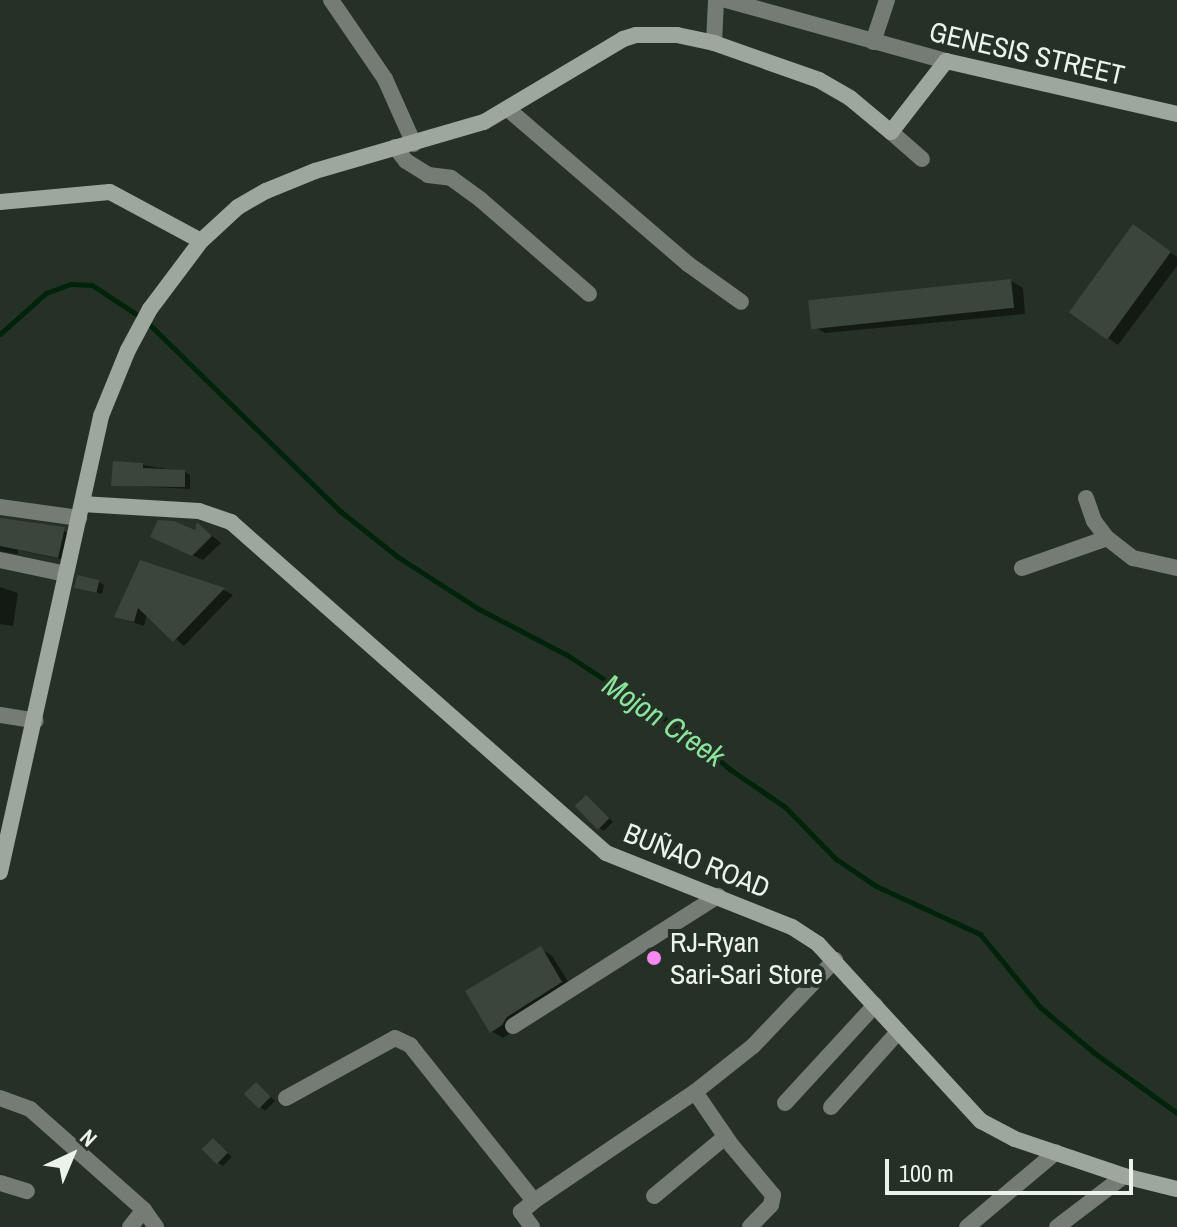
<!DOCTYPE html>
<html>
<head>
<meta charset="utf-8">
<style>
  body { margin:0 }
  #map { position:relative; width:1177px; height:1227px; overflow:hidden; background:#253127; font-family:"Archivo Narrow",sans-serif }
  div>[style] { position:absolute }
  .shadow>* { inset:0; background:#0007 }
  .stream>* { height:5px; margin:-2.5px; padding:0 2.5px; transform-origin:2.5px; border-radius:2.5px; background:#01230a }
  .building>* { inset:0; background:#3a463c; transform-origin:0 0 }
  .street>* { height:16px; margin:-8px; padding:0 8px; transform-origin:8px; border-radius:8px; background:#757b75 }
  .secondary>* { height:16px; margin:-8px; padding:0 8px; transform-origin:8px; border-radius:8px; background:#9da79e }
  .dots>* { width:22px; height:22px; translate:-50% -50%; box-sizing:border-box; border:4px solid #253127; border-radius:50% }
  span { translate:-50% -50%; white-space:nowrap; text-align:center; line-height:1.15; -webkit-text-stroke:8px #253127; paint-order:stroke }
  .street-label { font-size:28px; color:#ebf3ec }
  .poi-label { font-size:28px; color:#ebf3ec }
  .left { translate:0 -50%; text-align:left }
  .water-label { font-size:30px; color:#8be49c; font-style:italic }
  .north { position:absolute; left:32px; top:1115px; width:80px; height:80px; -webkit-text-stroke:6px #253127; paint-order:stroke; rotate:44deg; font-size:22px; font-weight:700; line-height:32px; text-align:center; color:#ebf3ec }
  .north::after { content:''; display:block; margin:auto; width:28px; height:36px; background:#ebf3ec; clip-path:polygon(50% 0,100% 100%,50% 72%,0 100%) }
  .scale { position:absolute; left:885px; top:1159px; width:248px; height:36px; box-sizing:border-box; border:4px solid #ebf3ec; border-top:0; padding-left:10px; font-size:24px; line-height:28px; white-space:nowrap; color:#ebf3ec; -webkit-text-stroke:6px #253127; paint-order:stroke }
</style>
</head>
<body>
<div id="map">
  <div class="shadow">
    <div style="clip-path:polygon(1134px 226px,1177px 257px,1177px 266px,1118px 345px,1070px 311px)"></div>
    <div style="clip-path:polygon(1011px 281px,1023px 288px,1025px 314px,825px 333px,813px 326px)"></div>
    <div style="clip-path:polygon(143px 465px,185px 472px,190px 475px,190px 489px,113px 485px)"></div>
    <div style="clip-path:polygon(0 520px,71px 533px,65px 560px,18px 550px,18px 554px,0 551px)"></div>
    <div style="clip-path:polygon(199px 525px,221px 543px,203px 560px,163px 542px,197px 533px)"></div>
    <div style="clip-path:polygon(141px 562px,224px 590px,233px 595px,184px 646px,147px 614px,144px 626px,117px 617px)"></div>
    <div style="clip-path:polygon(99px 582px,104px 585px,102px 594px,77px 587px)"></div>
    <div style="clip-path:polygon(0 587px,18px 593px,13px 626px,0 624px)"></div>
    <div style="clip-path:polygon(587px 797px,613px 822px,604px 831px,599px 828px)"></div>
    <div style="clip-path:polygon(541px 949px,552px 956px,573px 989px,503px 1038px,491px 1031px)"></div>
    <div style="clip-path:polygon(261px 1087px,275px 1101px,265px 1111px,246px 1094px)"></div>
    <div style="clip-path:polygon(213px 1140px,232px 1157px,223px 1166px,218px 1163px)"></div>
  </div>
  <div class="stream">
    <div style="left:150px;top:325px;width:266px;rotate:44.4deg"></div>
    <div style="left:340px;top:511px;width:74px;rotate:38.4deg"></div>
    <div style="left:398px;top:557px;width:94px;rotate:32.8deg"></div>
    <div style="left:477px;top:608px;width:102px;rotate:27.6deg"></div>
    <div style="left:567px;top:655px;width:141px;rotate:33.1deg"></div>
    <div style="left:685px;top:732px;width:60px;rotate:39.6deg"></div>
    <div style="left:731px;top:770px;width:65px;rotate:34.4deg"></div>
    <div style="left:785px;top:807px;width:73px;rotate:45.6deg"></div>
    <div style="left:836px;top:859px;width:48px;rotate:34deg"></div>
    <div style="left:876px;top:886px;width:115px;rotate:24.8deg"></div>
    <div style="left:980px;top:934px;width:94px;rotate:50.6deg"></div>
    <div style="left:1040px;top:1007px;width:70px;rotate:40.3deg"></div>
    <div style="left:1093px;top:1052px;width:104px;rotate:36deg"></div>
    <div style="left:0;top:334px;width:62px;rotate:-41.7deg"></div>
    <div style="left:46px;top:293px;width:27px;rotate:-20deg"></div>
    <div style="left:71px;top:284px;width:21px;rotate:3deg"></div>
    <div style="left:92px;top:285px;width:56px;rotate:33.4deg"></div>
  </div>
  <div class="building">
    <div style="left:1133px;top:224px;width:47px;height:109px;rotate:36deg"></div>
    <div style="left:1011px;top:279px;width:29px;height:204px;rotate:84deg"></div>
    <div style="clip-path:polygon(113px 461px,143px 463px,143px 468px,185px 470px,185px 487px,111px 486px)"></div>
    <div style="clip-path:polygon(0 518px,65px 527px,58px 558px,0 546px)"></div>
    <div style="clip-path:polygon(158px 520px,174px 521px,195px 530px,197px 522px,212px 536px,192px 556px,150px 537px)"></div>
    <div style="clip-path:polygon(140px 560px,225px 588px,173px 642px,138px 608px,134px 622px,114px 617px)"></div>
    <div style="left:77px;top:575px;width:23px;height:13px;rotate:13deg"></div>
    <div style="left:586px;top:795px;width:33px;height:16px;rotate:45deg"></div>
    <div style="clip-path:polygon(541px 946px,562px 982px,507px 1017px,502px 1025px,490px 1033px,465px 991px)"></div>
    <div style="left:256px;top:1082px;width:21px;height:17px;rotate:45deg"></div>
    <div style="left:213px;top:1138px;width:21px;height:16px;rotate:45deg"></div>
  </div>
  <div class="street">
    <div style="left:331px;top:0;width:96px;rotate:55.6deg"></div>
    <div style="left:385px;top:79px;width:71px;rotate:66deg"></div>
    <div style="left:726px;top:0;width:228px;rotate:15.5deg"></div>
    <div style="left:873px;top:42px;width:44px;rotate:-71.6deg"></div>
    <div style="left:714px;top:43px;width:43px;rotate:-87.3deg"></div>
    <div style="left:509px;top:110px;width:236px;rotate:40.7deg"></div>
    <div style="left:688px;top:264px;width:65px;rotate:35.6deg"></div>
    <div style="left:891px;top:132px;width:41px;rotate:41.1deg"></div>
    <div style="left:395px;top:147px;width:18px;rotate:52deg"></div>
    <div style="left:406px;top:161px;width:26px;rotate:32deg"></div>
    <div style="left:428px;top:175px;width:23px;rotate:7deg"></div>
    <div style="left:451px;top:178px;width:37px;rotate:36deg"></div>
    <div style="left:481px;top:200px;width:143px;rotate:41deg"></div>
    <div style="left:1086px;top:498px;width:24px;rotate:71deg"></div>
    <div style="left:1094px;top:521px;width:21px;rotate:53deg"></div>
    <div style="left:1107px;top:538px;width:33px;rotate:38deg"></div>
    <div style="left:1133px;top:558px;width:45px;rotate:12.8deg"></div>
    <div style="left:0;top:507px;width:80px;rotate:7.9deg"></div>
    <div style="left:0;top:560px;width:67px;rotate:12deg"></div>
    <div style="left:1022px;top:568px;width:90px;rotate:-19.4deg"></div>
    <div style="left:0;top:715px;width:36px;rotate:9deg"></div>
    <div style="left:513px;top:1026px;width:243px;rotate:-32.4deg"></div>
    <div style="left:695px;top:1092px;width:65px;rotate:55.6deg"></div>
    <div style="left:732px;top:1146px;width:64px;rotate:50.1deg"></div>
    <div style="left:773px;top:1195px;width:10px;rotate:101deg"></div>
    <div style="left:771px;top:1205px;width:30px;rotate:134deg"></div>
    <div style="left:0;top:1098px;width:32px;rotate:20deg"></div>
    <div style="left:30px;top:1109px;width:152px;rotate:41.5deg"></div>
    <div style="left:144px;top:1210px;width:21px;rotate:55deg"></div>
    <div style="left:286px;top:1098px;width:124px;rotate:-28.8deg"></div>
    <div style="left:395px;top:1038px;width:17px;rotate:25deg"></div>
    <div style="left:410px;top:1045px;width:199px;rotate:51.5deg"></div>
    <div style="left:785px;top:1103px;width:133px;rotate:-47.4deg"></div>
    <div style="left:831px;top:1107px;width:101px;rotate:-48.2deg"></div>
    <div style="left:0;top:1183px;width:28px;rotate:17deg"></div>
    <div style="left:654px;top:1196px;width:92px;rotate:-39.7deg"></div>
    <div style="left:130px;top:1227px;width:22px;rotate:-51deg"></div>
    <div style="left:532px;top:1227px;width:19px;rotate:-126deg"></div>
    <div style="left:521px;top:1212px;width:17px;rotate:-40deg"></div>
    <div style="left:534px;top:1201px;width:194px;rotate:-34.1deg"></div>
    <div style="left:695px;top:1092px;width:74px;rotate:-38.4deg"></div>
    <div style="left:753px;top:1046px;width:119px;rotate:-46.4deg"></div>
    <div style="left:967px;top:1227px;width:116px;rotate:-40.1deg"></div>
    <div style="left:1057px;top:1227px;width:84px;rotate:-37.3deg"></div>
  </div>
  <div class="secondary">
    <div style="left:0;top:202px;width:110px;rotate:-5.2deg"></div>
    <div style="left:110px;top:192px;width:103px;rotate:28.3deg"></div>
    <div style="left:82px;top:504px;width:117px;rotate:3.4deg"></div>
    <div style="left:199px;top:511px;width:34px;rotate:19deg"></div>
    <div style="left:231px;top:522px;width:500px;rotate:41.43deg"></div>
    <div style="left:606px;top:853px;width:200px;rotate:21.7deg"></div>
    <div style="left:792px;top:927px;width:31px;rotate:33deg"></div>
    <div style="left:818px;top:944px;width:241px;rotate:47.4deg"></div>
    <div style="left:981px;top:1121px;width:38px;rotate:28deg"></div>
    <div style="left:1015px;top:1139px;width:115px;rotate:18.7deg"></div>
    <div style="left:1124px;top:1176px;width:55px;rotate:13.8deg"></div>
    <div style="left:0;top:872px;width:467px;rotate:-77.5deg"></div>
    <div style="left:101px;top:416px;width:71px;rotate:-67.8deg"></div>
    <div style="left:128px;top:350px;width:47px;rotate:-61.8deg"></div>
    <div style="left:150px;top:309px;width:85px;rotate:-53.1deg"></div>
    <div style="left:201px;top:241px;width:50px;rotate:-42.6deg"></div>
    <div style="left:238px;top:207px;width:32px;rotate:-30deg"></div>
    <div style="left:266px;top:191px;width:53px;rotate:-22.2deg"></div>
    <div style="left:315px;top:171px;width:176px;rotate:-16.2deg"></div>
    <div style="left:484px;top:122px;width:162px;rotate:-30.8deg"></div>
    <div style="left:623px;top:39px;width:14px;rotate:-17deg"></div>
    <div style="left:636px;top:35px;width:41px"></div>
    <div style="left:677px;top:35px;width:38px;rotate:12deg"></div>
    <div style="left:714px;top:43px;width:111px;rotate:19.4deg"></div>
    <div style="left:819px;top:80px;width:36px;rotate:30deg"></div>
    <div style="left:850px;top:98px;width:53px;rotate:39.7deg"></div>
    <div style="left:891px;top:132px;width:90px;rotate:-52.2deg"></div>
    <div style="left:946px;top:61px;width:237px;rotate:12.9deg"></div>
  </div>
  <div class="dots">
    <div style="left:654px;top:958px;background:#f489ef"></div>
  </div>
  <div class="street-label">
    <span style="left:1027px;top:53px;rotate:13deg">GENESIS STREET</span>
    <span style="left:697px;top:860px;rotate:22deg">BUÑAO ROAD</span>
  </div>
  <div class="poi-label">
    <span class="left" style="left:670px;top:958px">RJ-Ryan<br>Sari-Sari Store</span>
  </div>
  <div class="water-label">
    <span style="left:664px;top:720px;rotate:34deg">Mojon Creek</span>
  </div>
  <div class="north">N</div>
  <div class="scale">100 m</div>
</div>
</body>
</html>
